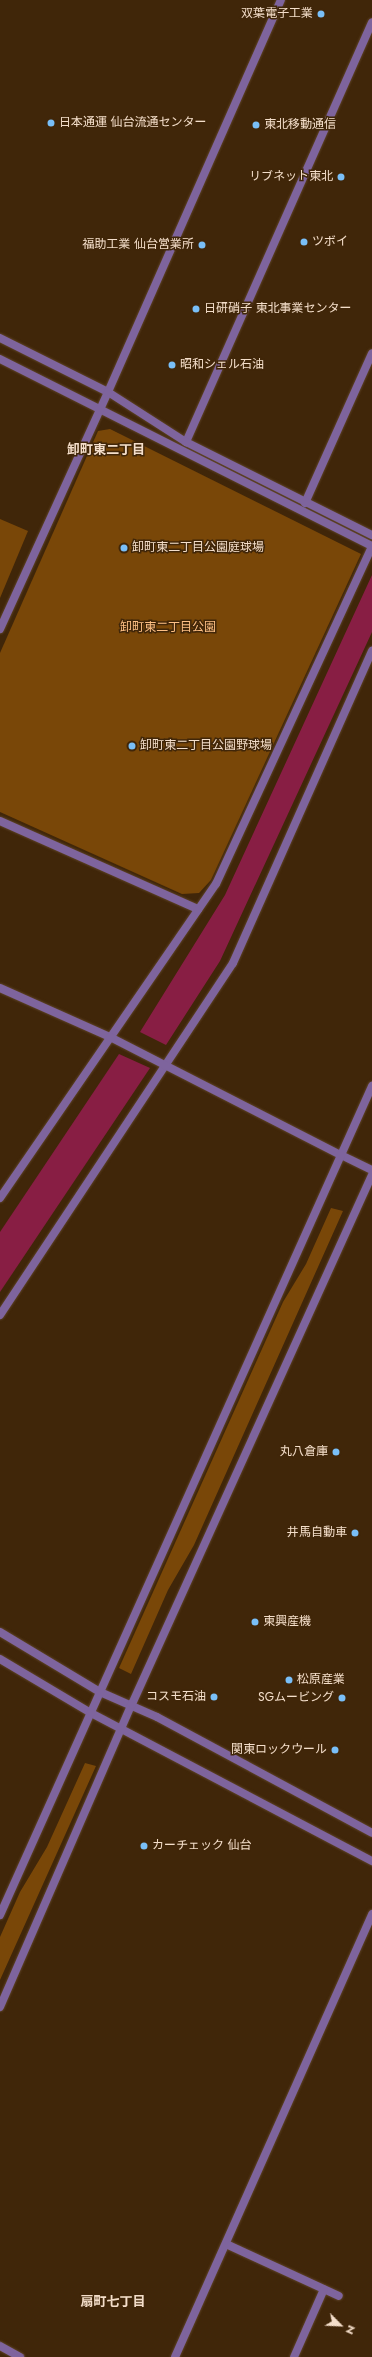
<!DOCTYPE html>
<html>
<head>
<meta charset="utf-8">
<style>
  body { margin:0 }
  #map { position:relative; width:372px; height:2357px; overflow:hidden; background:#402609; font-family:Jost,"Noto Sans JP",sans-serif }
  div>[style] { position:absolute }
  .green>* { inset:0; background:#794708 }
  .water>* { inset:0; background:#881e44 }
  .roads { filter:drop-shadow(0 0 1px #5d4328) drop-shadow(0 0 1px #5d4328) }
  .minor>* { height:8px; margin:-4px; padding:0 4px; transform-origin:4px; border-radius:4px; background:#7e649d }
  .tertiary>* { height:8px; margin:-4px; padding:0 4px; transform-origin:4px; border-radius:4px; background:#7e649d }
  .dots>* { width:11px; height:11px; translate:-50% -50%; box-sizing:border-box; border:2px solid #402609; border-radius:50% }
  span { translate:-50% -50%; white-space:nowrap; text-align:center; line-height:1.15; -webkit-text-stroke:3px #402609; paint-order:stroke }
  .poi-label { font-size:12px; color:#f4deca }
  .right { translate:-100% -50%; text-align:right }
  .left { translate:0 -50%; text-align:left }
  .park-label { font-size:12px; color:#fec085 }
  .neighbourhood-label { font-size:13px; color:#f4deca; font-weight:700 }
  .north { position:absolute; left:320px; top:2305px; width:40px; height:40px; -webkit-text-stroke:3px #402609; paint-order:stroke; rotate:114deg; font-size:11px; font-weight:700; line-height:16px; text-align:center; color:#f4deca }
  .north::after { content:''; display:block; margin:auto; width:14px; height:18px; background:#f4deca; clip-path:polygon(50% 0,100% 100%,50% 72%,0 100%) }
</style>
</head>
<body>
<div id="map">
  <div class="green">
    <div style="clip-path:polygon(110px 429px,361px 554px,211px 880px,199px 893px,182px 894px,0 812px,0 653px,98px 431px)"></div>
    <div style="clip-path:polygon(0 519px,28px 531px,0 598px)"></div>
    <div style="clip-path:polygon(331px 1208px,343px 1211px,194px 1545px,168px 1590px,131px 1674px,119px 1668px,283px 1302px,306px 1264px)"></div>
    <div style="clip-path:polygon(85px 1763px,96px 1766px,0 1980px,0 1937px,20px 1892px,47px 1847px)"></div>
  </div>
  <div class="water">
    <div style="clip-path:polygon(372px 575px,372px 632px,220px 961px,166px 1045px,140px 1032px,225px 895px)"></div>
    <div style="clip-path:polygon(119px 1054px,150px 1068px,0 1292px,0 1232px)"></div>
  </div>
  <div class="roads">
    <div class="minor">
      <div style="left:108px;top:392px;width:428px;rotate:-66.2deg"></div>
      <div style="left:186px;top:442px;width:459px;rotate:-66.1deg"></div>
      <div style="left:305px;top:503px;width:164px;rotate:-65.9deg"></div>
      <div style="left:0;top:821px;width:217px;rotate:24deg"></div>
      <div style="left:341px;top:1155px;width:34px;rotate:26deg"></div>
      <div style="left:0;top:1198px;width:381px;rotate:-55.5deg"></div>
      <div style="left:216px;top:884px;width:372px;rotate:-65.2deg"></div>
      <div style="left:0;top:1315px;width:422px;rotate:-56.5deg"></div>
      <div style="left:233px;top:963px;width:342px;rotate:-66deg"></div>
      <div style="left:226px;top:2244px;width:124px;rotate:24.7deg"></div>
      <div style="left:175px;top:2357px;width:485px;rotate:-66deg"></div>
      <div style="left:294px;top:2357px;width:74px;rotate:-66.2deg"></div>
    </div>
    <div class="tertiary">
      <div style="left:0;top:338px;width:121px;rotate:26.6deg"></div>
      <div style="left:108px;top:392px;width:93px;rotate:32.7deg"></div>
      <div style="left:186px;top:442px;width:208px;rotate:26.6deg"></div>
      <div style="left:0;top:359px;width:416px;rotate:26.7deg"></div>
      <div style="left:0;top:629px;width:260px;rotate:-65.5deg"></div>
      <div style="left:0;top:988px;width:120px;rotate:24deg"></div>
      <div style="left:110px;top:1037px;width:259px;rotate:27.1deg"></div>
      <div style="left:0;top:1632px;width:117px;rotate:31deg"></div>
      <div style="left:100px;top:1692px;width:62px;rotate:23.7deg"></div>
      <div style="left:157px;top:1717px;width:244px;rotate:28.3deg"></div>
      <div style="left:0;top:1659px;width:106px;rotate:30.7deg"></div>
      <div style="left:91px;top:1713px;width:318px;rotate:27.8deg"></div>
      <div style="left:0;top:1915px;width:909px;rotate:-65.83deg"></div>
      <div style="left:0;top:2007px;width:331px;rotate:-66.5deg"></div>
      <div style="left:132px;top:1704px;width:581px;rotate:-65.6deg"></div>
      <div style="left:0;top:2346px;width:23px;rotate:29deg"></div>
    </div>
  </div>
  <div class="dots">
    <div style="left:321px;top:14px;background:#79bff8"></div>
    <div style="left:51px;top:123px;background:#79bff8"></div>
    <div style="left:256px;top:125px;background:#79bff8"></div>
    <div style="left:341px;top:177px;background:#79bff8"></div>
    <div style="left:304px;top:242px;background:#79bff8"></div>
    <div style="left:202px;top:245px;background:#79bff8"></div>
    <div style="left:196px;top:309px;background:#79bff8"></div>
    <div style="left:172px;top:365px;background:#79bff8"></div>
    <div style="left:124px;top:548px;background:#79bff8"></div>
    <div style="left:132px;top:746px;background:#79bff8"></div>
    <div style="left:336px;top:1452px;background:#79bff8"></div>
    <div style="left:355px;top:1533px;background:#79bff8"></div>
    <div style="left:255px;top:1622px;background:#79bff8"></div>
    <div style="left:289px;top:1680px;background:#79bff8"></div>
    <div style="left:214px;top:1697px;background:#79bff8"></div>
    <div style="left:342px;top:1698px;background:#79bff8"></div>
    <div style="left:335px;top:1750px;background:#79bff8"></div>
    <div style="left:144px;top:1846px;background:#79bff8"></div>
  </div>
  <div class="poi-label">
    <span class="right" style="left:313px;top:14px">双葉電子工業</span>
    <span class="left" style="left:59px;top:123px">日本通運 仙台流通センター</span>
    <span class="left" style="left:264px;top:125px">東北移動通信</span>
    <span class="right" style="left:333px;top:177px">リブネット東北</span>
    <span class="left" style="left:312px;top:242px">ツボイ</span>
    <span class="right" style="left:194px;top:245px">福助工業 仙台営業所</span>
    <span class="left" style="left:204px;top:309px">日研硝子 東北事業センター</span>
    <span class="left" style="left:180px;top:365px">昭和シェル石油</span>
    <span class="left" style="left:132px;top:548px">卸町東二丁目公園庭球場</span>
    <span class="left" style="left:140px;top:746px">卸町東二丁目公園野球場</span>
    <span class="right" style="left:328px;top:1452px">丸八倉庫</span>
    <span class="right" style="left:347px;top:1533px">井馬自動車</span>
    <span class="left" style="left:263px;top:1622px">東興産機</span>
    <span class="left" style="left:297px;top:1680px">松原産業</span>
    <span class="right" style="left:206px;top:1697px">コスモ石油</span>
    <span class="right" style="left:334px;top:1698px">SGムービング</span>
    <span class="right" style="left:327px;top:1750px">関東ロックウール</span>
    <span class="left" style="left:152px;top:1846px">カーチェック 仙台</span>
  </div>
  <div class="park-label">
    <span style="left:168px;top:628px">卸町東二丁目公園</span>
  </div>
  <div class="neighbourhood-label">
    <span style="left:106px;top:450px">卸町東二丁目</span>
    <span style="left:113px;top:2302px">扇町七丁目</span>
  </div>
  <div class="north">N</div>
</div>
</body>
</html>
